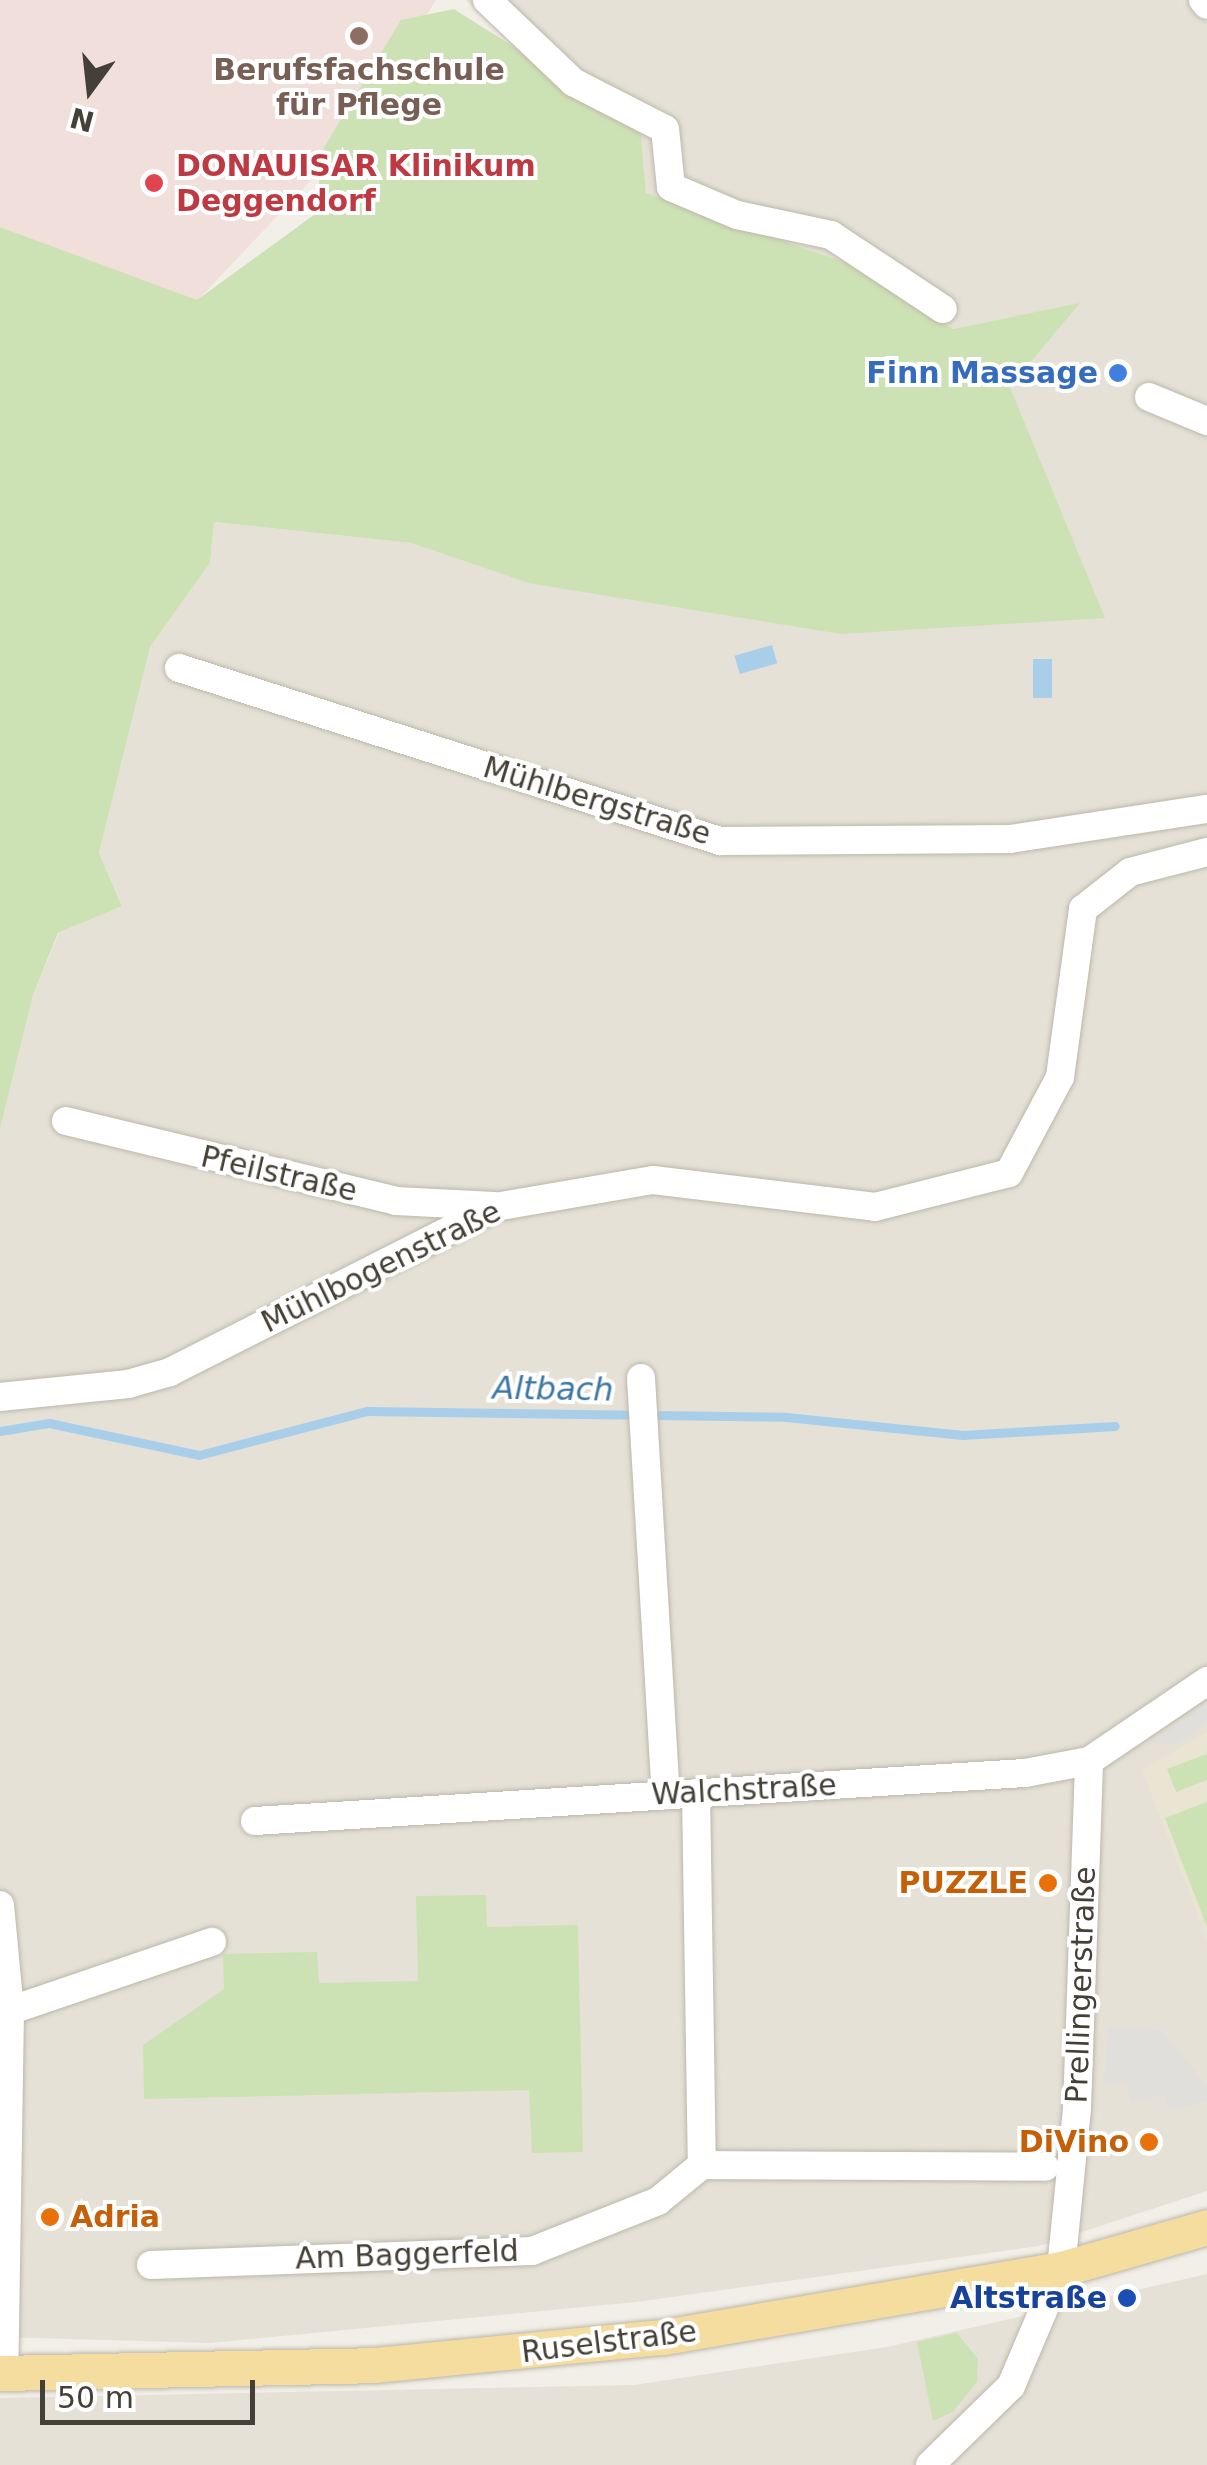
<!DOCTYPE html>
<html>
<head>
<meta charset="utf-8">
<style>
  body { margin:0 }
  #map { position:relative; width:1207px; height:2465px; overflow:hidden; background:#f2efe8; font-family:"DejaVu Sans",sans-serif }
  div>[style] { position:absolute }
  .residential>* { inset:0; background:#e5e1d6 }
  .education>* { inset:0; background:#eae4d3 }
  .medical>* { inset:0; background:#f1dfdc }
  .green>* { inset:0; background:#cde2b4 }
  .parking>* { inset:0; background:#e1dfdc }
  .water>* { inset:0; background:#a9cee9; transform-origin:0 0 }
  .stream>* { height:9px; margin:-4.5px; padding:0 4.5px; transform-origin:4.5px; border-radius:4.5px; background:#a9cee9 }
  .roads { filter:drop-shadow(0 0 2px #bdb7ab) drop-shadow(0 0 2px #bdb7ab) }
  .minor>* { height:28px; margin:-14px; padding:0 14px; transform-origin:14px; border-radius:14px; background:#fff }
  .major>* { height:35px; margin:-17.5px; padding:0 17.5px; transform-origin:17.5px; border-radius:17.5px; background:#f4dd9e }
  .dots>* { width:28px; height:28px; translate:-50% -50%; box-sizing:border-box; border:5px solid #fff; border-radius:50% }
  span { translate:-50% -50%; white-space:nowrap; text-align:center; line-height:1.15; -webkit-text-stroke:8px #fff; paint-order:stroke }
  .education-label { font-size:30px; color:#785e54; font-weight:700 }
  .health-label { font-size:30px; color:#be3a42; font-weight:700 }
  .left { translate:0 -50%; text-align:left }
  .shop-label { font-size:30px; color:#366cbe; font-weight:700 }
  .right { translate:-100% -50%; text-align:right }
  .street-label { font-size:30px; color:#454037 }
  .food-label { font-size:30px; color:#c56008; font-weight:700 }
  .transit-label { font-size:30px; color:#164399; font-weight:700 }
  .water-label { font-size:32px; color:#3a77a6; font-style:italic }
  .north { position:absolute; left:40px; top:40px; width:100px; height:100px; -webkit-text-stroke:8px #fff; paint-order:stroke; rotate:195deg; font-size:28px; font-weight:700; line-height:40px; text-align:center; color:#454037 }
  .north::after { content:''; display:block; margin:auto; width:35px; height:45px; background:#454037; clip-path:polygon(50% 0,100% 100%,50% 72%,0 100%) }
  .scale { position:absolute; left:40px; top:2380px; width:215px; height:45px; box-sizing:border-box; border:5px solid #454037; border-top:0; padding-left:12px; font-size:30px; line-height:35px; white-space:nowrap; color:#454037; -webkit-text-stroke:8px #fff; paint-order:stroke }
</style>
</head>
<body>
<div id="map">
  <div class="residential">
    <div style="clip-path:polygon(466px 0,1207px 0,1207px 2191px,1039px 2246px,636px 2302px,209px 2343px,0 2337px,0 1129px,33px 995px,59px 933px,122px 905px,99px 853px,150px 647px,210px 563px,214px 522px,411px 543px,528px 583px,1104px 617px,1010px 387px,1078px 304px,953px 329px,846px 263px,646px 193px,639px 127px,535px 66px)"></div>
    <div style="clip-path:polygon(1207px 2274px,1207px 2465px,0 2465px,0 2398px,634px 2385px,887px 2347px)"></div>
  </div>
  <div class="education">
    <div style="clip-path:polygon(1207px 1732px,1207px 1940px,1142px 1770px)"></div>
  </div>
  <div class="medical">
    <div style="clip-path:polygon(0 0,436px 0,350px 139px,197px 301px,0 227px)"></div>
  </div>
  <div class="green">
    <div style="clip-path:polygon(454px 9px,640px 127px,646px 193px,846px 263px,953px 329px,1080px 303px,1010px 387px,1105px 618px,841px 634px,528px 583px,411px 543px,214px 522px,210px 563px,150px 647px,99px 853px,122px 906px,58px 933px,33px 995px,0 1129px,0 227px,197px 300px,318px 212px,320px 154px,401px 20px)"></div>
    <div style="clip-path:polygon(1207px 1754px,1207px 1780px,1176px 1792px,1167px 1769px)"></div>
    <div style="clip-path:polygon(1207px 1802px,1207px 1927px,1165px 1818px)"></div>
    <div style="clip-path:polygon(486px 1895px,487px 1927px,578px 1925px,583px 2152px,532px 2153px,529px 2090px,144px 2099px,143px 2045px,224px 1989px,223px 1954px,317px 1952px,319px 1983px,418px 1981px,416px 1896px)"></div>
    <div style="clip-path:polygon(957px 2333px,978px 2359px,977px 2382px,953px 2412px,933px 2421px,917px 2342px)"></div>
  </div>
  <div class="parking">
    <div style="clip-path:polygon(1207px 1702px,1207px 1723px,1176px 1744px,1149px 1743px)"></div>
    <div style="clip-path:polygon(1108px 2027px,1162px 2030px,1207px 2086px,1207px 2101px,1169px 2110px,1163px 2094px,1131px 2102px,1126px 2083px,1104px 2083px)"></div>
  </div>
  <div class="water">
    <div style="left:772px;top:645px;width:19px;height:39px;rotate:74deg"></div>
    <div style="left:1033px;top:659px;width:19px;height:39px"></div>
  </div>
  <div class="stream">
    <div style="left:0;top:1431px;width:50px;rotate:-9.3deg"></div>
    <div style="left:49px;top:1423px;width:153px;rotate:12deg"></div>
    <div style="left:199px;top:1455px;width:174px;rotate:-14.7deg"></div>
    <div style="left:367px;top:1411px;width:419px;rotate:0.8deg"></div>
    <div style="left:786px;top:1417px;width:178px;rotate:5.8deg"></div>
    <div style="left:963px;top:1435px;width:152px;rotate:-3.4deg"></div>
  </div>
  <div class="roads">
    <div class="minor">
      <div style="left:487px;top:0;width:119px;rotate:43.6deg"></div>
      <div style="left:573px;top:82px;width:103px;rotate:27.1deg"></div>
      <div style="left:665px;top:129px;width:58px;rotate:84.1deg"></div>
      <div style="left:671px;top:187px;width:72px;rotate:23deg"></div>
      <div style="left:737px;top:215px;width:96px;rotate:12deg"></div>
      <div style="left:831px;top:235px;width:134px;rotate:33.5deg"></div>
      <div style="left:1203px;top:0;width:6px;rotate:51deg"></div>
      <div style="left:1149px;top:397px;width:63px;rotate:22.5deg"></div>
      <div style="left:179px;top:668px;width:568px;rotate:17.73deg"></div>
      <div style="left:720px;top:841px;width:290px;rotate:-0.4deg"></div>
      <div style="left:1010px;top:839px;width:199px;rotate:-8.7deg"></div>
      <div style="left:66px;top:1121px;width:340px;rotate:13.6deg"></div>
      <div style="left:396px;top:1201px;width:98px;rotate:2.9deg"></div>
      <div style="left:641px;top:1378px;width:418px;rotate:86.6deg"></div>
      <div style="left:0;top:1397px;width:129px;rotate:-5.8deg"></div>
      <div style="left:128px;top:1384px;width:44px;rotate:-15.9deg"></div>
      <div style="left:170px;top:1372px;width:364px;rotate:-26.9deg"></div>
      <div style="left:495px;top:1207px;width:160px;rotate:-9.7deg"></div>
      <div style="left:653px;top:1180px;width:224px;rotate:6.9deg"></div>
      <div style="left:875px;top:1207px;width:138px;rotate:-14.2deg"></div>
      <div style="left:1009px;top:1173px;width:109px;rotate:-62deg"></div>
      <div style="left:1060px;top:1077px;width:170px;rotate:-82.2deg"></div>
      <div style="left:1083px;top:909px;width:60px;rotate:-38.2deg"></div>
      <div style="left:1130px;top:872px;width:80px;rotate:-14.6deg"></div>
      <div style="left:696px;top:1793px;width:372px;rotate:89.1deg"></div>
      <div style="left:255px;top:1821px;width:771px;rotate:-3.57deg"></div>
      <div style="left:1025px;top:1773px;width:65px;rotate:-10.6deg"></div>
      <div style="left:1089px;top:1761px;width:143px;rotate:-34.1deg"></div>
      <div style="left:0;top:1905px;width:105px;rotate:84.6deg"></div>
      <div style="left:10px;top:2010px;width:363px;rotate:90.9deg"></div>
      <div style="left:0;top:2014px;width:224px;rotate:-18.8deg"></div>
      <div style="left:151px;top:2265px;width:381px;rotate:-2.1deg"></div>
      <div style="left:532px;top:2251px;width:136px;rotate:-21.6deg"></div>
      <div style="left:658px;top:2201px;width:57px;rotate:-39.3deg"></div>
      <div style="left:702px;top:2165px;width:343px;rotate:0.3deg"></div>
      <div style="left:930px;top:2465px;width:113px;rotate:-44.3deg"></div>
      <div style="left:1011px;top:2386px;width:127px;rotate:-66.9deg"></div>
      <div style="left:1061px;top:2269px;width:162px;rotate:-84.3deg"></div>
      <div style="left:1077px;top:2108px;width:347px;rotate:-88deg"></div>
    </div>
    <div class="major">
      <div style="left:0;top:2373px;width:375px;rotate:-1.2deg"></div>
      <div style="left:375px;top:2365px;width:289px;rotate:-5.6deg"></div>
      <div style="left:663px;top:2337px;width:404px;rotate:-9.7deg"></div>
      <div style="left:1061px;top:2269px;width:152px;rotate:-16deg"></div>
    </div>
  </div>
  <div class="dots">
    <div style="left:359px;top:36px;background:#8d6e63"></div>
    <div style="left:154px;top:183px;background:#e0444e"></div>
    <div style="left:1118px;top:373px;background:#3f7fe0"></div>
    <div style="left:1048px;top:1883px;background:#e8710a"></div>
    <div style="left:1149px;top:2142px;background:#e8710a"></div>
    <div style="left:50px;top:2217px;background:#e8710a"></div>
    <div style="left:1127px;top:2298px;background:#1a4fb4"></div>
  </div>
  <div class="education-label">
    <span style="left:359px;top:87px">Berufsfachschule<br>für Pflege</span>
  </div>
  <div class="health-label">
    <span class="left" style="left:176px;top:183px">DONAUISAR Klinikum<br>Deggendorf</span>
  </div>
  <div class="shop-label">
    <span class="right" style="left:1098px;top:373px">Finn Massage</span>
  </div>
  <div class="street-label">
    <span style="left:597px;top:801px;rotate:17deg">Mühlbergstraße</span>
    <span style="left:279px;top:1174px;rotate:13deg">Pfeilstraße</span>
    <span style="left:381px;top:1267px;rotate:-26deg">Mühlbogenstraße</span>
    <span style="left:744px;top:1790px;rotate:-3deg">Walchstraße</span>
    <span style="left:1081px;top:1985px;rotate:-88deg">Prellingerstraße</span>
    <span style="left:407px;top:2255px;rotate:-2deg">Am Baggerfeld</span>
    <span style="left:609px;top:2342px;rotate:-7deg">Ruselstraße</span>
  </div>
  <div class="food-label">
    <span class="right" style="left:1028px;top:1883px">PUZZLE</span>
    <span class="right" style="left:1129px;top:2142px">DiVino</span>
    <span class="left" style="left:70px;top:2217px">Adria</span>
  </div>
  <div class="transit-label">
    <span class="right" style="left:1107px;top:2298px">Altstraße</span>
  </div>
  <div class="water-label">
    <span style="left:553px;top:1389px;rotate:1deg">Altbach</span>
  </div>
  <div class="north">N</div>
  <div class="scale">50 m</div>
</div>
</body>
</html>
